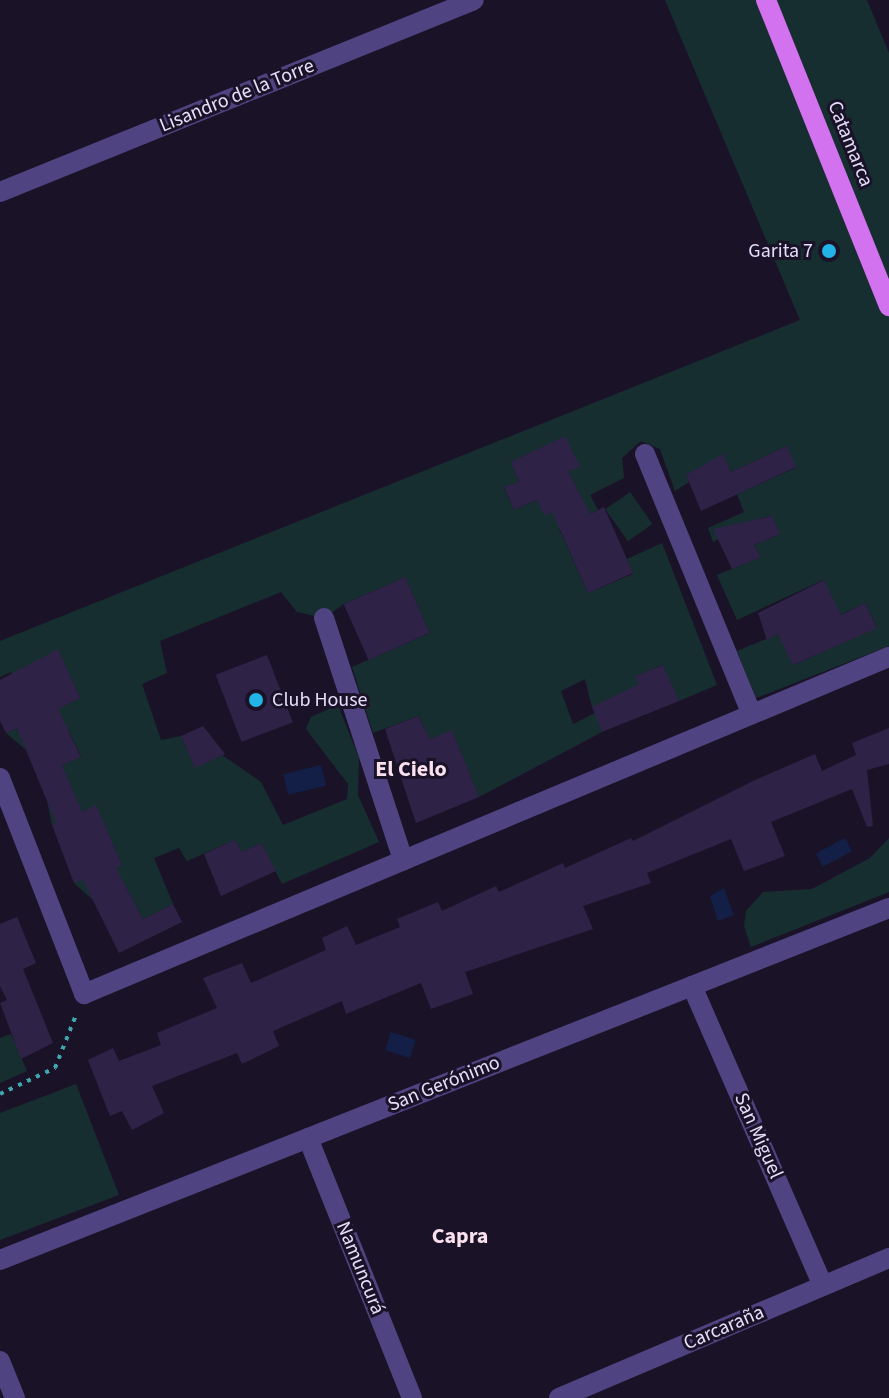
<!DOCTYPE html>
<html>
<head>
<meta charset="utf-8">
<style>
  body { margin:0 }
  #map { position:relative; width:889px; height:1398px; overflow:hidden; background:#1a1328; font-family:"Source Sans 3",sans-serif }
  div>[style] { position:absolute }
  .green>* { inset:0; background:#172e31; transform-origin:0 0 }
  .water>* { inset:0; background:#131f46; transform-origin:0 0 }
  .building>* { inset:0; background:#2f2247; transform-origin:0 0 }
  .path>* { height:4px; margin-top:-2px; transform-origin:0; background:repeating-linear-gradient(90deg,#3fa5ae 0 4px,transparent 0 10px) }
  .minor>* { height:20px; margin:-10px; padding:0 10px; transform-origin:10px; border-radius:10px; background:#4f4481 }
  .major>* { height:20px; margin:-10px; padding:0 10px; transform-origin:10px; border-radius:10px; background:#d272ee }
  .dots>* { width:22px; height:22px; translate:-50% -50%; box-sizing:border-box; border:4px solid #1a1328; border-radius:50% }
  span { translate:-50% -50%; white-space:nowrap; text-align:center; line-height:1.15; -webkit-text-stroke:6px #1a1328; paint-order:stroke }
  .street-label { font-size:20px; color:#e6defb }
  .poi-label { font-size:20px; color:#e6defb }
  .right { translate:-100% -50%; text-align:right }
  .left { translate:0 -50%; text-align:left }
  .neighbourhood-label { font-size:22px; color:#fbe0ed; font-weight:700 }
</style>
</head>
<body>
<div id="map">
  <div class="green">
    <div style="clip-path:polygon(evenodd,665px 0,867px 0,889px 53px,889px 646px,756px 698px,737px 651px,778px 634px,794px 665px,877px 627px,865px 603px,811px 629px,806px 613px,833px 599px,823px 580px,737px 620px,717px 575px,761px 557px,754px 545px,780px 534px,771px 516px,757px 519px,713px 542px,708px 528px,744px 512px,737px 494px,795px 468px,787px 446px,731px 472px,723px 455px,687px 475px,689px 482px,675px 491px,660px 449px,641px 441px,622px 458px,624px 478px,590px 495px,598px 510px,559px 529px,588px 593px,633px 574px,627px 559px,662px 543px,717px 685px,679px 701px,662px 665px,636px 676px,650px 713px,640px 715px,592px 707px,585px 679px,561px 691px,573px 724px,595px 713px,602px 732px,479px 797px,452px 731px,430px 739px,418px 716px,373px 733px,352px 667px,430px 633px,405px 577px,344px 604px,324px 618px,297px 612px,281px 592px,160px 641px,167px 673px,142px 684px,161px 740px,181px 736px,195px 767px,222px 755px,261px 782px,283px 825px,347px 799px,348px 784px,306px 729px,311px 717px,338px 705px,359px 758px,358px 795px,379px 842px,282px 884px,261px 843px,242px 852px,235px 840px,187px 861px,179px 848px,154px 858px,173px 904px,143px 919px,126px 887px,93px 900px,74px 883px,122px 865px,96px 806px,52px 825px,47px 801px,71px 788px,62px 765px,81px 756px,68px 729px,25px 749px,6px 733px,80px 698px,58px 650px,18px 688px,11px 672px,0 677px,0 641px,800px 320px,665px 0,565px 437px,568px 471px,582px 499px,545px 515px,536px 500px,514px 510px,504px 488px,519px 482px,511px 462px,565px 437px)"></div>
    <div style="left:630px;top:492px;width:39px;height:30px;rotate:55deg"></div>
    <div style="clip-path:polygon(889px 838px,889px 892px,751px 947px,744px 926px,746px 911px,763px 892px,812px 889px,870px 858px)"></div>
    <div style="clip-path:polygon(11px 1034px,27px 1071px,0 1083px,0 1038px)"></div>
    <div style="clip-path:polygon(76px 1084px,119px 1195px,0 1240px,0 1113px)"></div>
  </div>
  <div class="water">
    <div style="left:321px;top:765px;width:21px;height:39px;rotate:76deg"></div>
    <div style="left:845px;top:838px;width:15px;height:33px;rotate:62deg"></div>
    <div style="clip-path:polygon(724px 888px,734px 915px,718px 921px,710px 896px)"></div>
    <div style="left:391px;top:1032px;width:26px;height:19px;rotate:18deg"></div>
  </div>
  <div class="building">
    <div style="clip-path:polygon(565px 436px,580px 467px,568px 471px,590px 514px,604px 507px,633px 573px,588px 593px,552px 512px,545px 516px,536px 500px,514px 510px,504px 487px,519px 482px,511px 462px)"></div>
    <div style="clip-path:polygon(787px 446px,796px 467px,701px 511px,686px 475px,723px 454px,731px 472px)"></div>
    <div style="clip-path:polygon(772px 516px,780px 534px,754px 545px,761px 557px,732px 569px,713px 529px)"></div>
    <div style="left:405px;top:577px;width:61px;height:67px;rotate:66deg"></div>
    <div style="clip-path:polygon(824px 580px,841px 615px,865px 603px,877px 628px,793px 665px,778px 634px,767px 640px,758px 613px)"></div>
    <div style="clip-path:polygon(58px 649px,80px 698px,58px 709px,81px 757px,62px 765px,82px 812px,96px 805px,122px 865px,116px 868px,143px 919px,173px 904px,182px 922px,119px 953px,83px 880px,74px 883px,52px 825px,56px 823px,17px 728px,6px 733px,0 721px,0 680px)"></div>
    <div style="left:267px;top:655px;width:72px;height:55px;rotate:69deg"></div>
    <div style="clip-path:polygon(663px 665px,679px 701px,602px 732px,592px 707px,639px 684px,635px 676px)"></div>
    <div style="clip-path:polygon(418px 716px,430px 739px,452px 730px,479px 797px,416px 823px,385px 729px)"></div>
    <div style="clip-path:polygon(203px 726px,225px 754px,195px 768px,181px 736px)"></div>
    <div style="clip-path:polygon(889px 728px,889px 764px,867px 770px,873px 826px,867px 827px,852px 789px,771px 822px,785px 856px,744px 871px,731px 839px,647px 873px,651px 883px,583px 906px,593px 929px,465px 972px,473px 994px,431px 1009px,421px 983px,346px 1014px,342px 1001px,273px 1031px,279px 1046px,242px 1064px,237px 1053px,152px 1086px,164px 1113px,132px 1130px,122px 1111px,110px 1116px,88px 1060px,113px 1048px,119px 1061px,161px 1045px,157px 1033px,217px 1008px,203px 978px,242px 963px,251px 983px,326px 950px,322px 938px,347px 926px,356px 945px,400px 927px,397px 919px,438px 902px,442px 911px,496px 886px,499px 892px,563px 863px,565px 868px,631px 838px,633px 841px,753px 781px,815px 754px,822px 771px,856px 755px,852px 743px)"></div>
    <div style="clip-path:polygon(235px 840px,242px 852px,261px 843px,276px 871px,221px 896px,204px 854px)"></div>
    <div style="clip-path:polygon(17px 917px,36px 963px,23px 969px,53px 1043px,21px 1059px,0 1003px,7px 1000px,0 986px,0 924px)"></div>
  </div>
  <div class="path">
    <div style="left:0;top:1094px;width:61px;rotate:-25.3deg"></div>
    <div style="left:55px;top:1068px;width:57px;rotate:-68.4deg"></div>
  </div>
  <div class="minor">
    <div style="left:0;top:192px;width:511px;rotate:-22.05deg"></div>
    <div style="left:645px;top:454px;width:280px;rotate:67.7deg"></div>
    <div style="left:324px;top:618px;width:255px;rotate:71.9deg"></div>
    <div style="left:0;top:778px;width:232px;rotate:68.7deg"></div>
    <div style="left:84px;top:994px;width:873px;rotate:-22.72deg"></div>
    <div style="left:692px;top:986px;width:327px;rotate:66.4deg"></div>
    <div style="left:308px;top:1138px;width:280px;rotate:68.2deg"></div>
    <div style="left:0;top:1260px;width:956px;rotate:-21.6deg"></div>
    <div style="left:0;top:1361px;width:40px;rotate:68deg"></div>
    <div style="left:559px;top:1398px;width:358px;rotate:-23deg"></div>
  </div>
  <div class="major">
    <div style="left:766px;top:0;width:330px;rotate:68.1deg"></div>
  </div>
  <div class="dots">
    <div style="left:829px;top:251px;background:#21b4e5"></div>
    <div style="left:256px;top:700px;background:#21b4e5"></div>
  </div>
  <div class="street-label">
    <span style="left:237px;top:96px;rotate:-22deg">Lisandro de la Torre</span>
    <span style="left:850px;top:144px;rotate:68deg">Catamarca</span>
    <span style="left:444px;top:1084px;rotate:-22deg">San Gerónimo</span>
    <span style="left:758px;top:1136px;rotate:66deg">San Miguel</span>
    <span style="left:360px;top:1268px;rotate:68deg">Namuncurá</span>
    <span style="left:724px;top:1328px;rotate:-23deg">Carcaraña</span>
  </div>
  <div class="poi-label">
    <span class="right" style="left:813px;top:251px">Garita 7</span>
    <span class="left" style="left:272px;top:700px">Club House</span>
  </div>
  <div class="neighbourhood-label">
    <span style="left:411px;top:770px">El Cielo</span>
    <span style="left:460px;top:1237px">Capra</span>
  </div>
</div>
</body>
</html>
